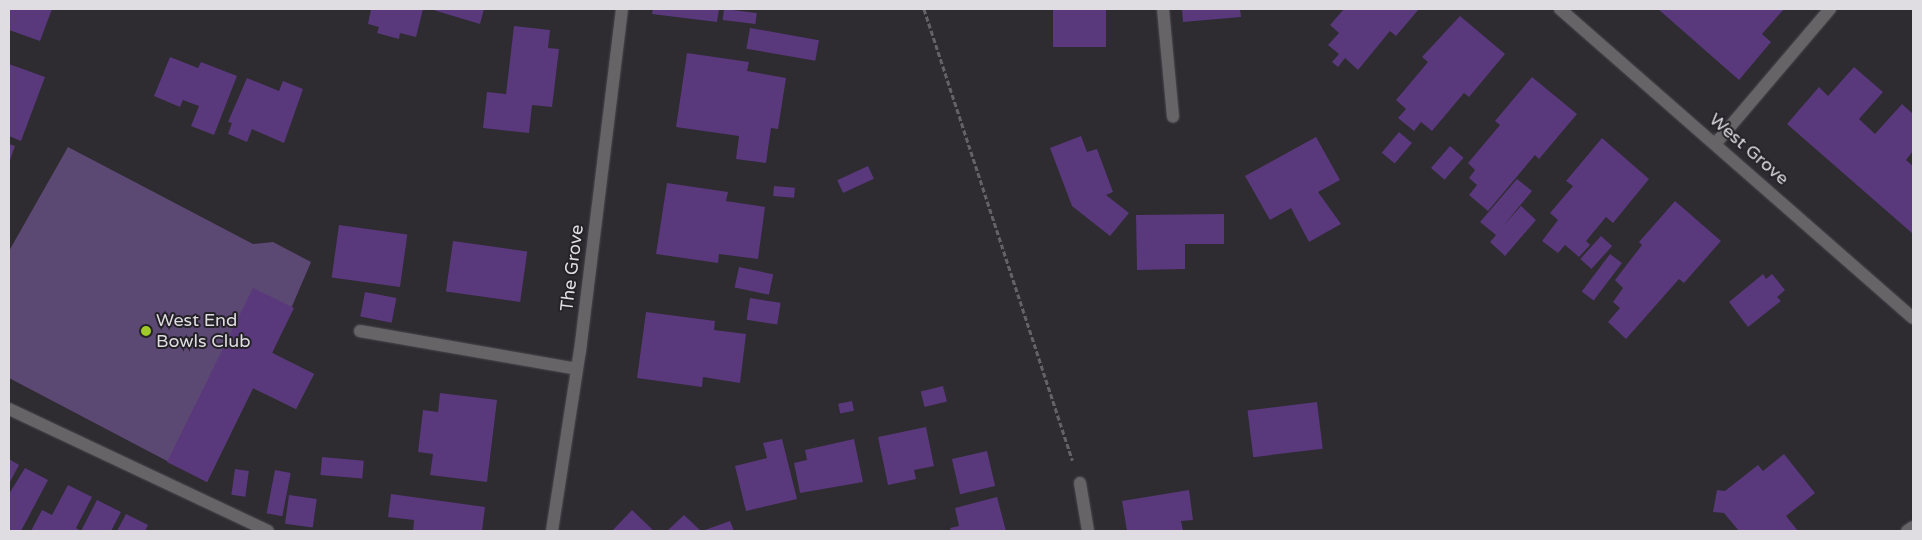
<!DOCTYPE html>
<html>
<head>
<meta charset="utf-8">
<style>
  body { margin:0 }
  #map { position:relative; width:1922px; height:540px; overflow:hidden; background:#2e2b31; font-family:"Varela Round",sans-serif }
  div>[style] { position:absolute }
  .green>* { inset:0; background:#5b4873 }
  .building>* { inset:0; background:#59387c; transform-origin:0 0 }
  .path>* { height:3px; margin-top:-1.5px; transform-origin:0; background:repeating-linear-gradient(90deg,#646267 0 5px,transparent 0 7.5px) }
  .roads { filter:drop-shadow(0 0 1px #4a474d) drop-shadow(0 0 1px #4a474d) }
  .lane>* { height:12px; margin:-6px; padding:0 6px; transform-origin:6px; border-radius:6px; background:#666467 }
  .street>* { height:12px; margin:-6px; padding:0 6px; transform-origin:6px; border-radius:6px; background:#666467 }
  .dots>* { width:14px; height:14px; translate:-50% -50%; box-sizing:border-box; border:2px solid #242127; border-radius:50% }
  span { translate:-50% -50%; white-space:nowrap; text-align:center; line-height:1.15; -webkit-text-stroke:4px #242127; paint-order:stroke }
  .street-label { font-size:18px; color:#dfdde1 }
  .poi-label { font-size:18px; color:#dfdde1 }
  .left { translate:0 -50%; text-align:left }
  .frame { position:absolute; inset:0; border:10px solid #dfdde1; pointer-events:none }
</style>
</head>
<body>
<div id="map">
  <div class="green">
    <div style="clip-path:polygon(68px 147px,253px 244px,273px 242px,311px 262px,272px 353px,314px 374px,296px 409px,253px 388px,207px 482px,9px 378px,9px 251px)"></div>
  </div>
  <div class="building">
    <div style="clip-path:polygon(9px 9px,52px 9px,40px 41px,9px 30px)"></div>
    <div style="clip-path:polygon(371px 9px,423px 9px,416px 37px,400px 33px,399px 39px,377px 33px,379px 27px,368px 24px)"></div>
    <div style="clip-path:polygon(430px 9px,484px 9px,480px 24px)"></div>
    <div style="clip-path:polygon(653px 9px,719px 9px,717px 22px,652px 14px)"></div>
    <div style="left:724px;top:9px;width:33px;height:11px;rotate:7deg"></div>
    <div style="left:1053px;top:9px;width:53px;height:38px"></div>
    <div style="clip-path:polygon(1182px 9px,1240px 9px,1241px 17px,1183px 22px)"></div>
    <div style="clip-path:polygon(1344px 9px,1419px 9px,1396px 36px,1390px 31px,1358px 70px,1345px 58px,1338px 67px,1332px 62px,1339px 54px,1328px 45px,1339px 33px,1330px 25px)"></div>
    <div style="clip-path:polygon(1658px 9px,1784px 9px,1762px 34px,1771px 42px,1739px 80px)"></div>
    <div style="clip-path:polygon(1460px 16px,1505px 54px,1469px 97px,1464px 93px,1432px 131px,1421px 122px,1414px 131px,1398px 118px,1406px 109px,1396px 100px,1428px 62px,1422px 57px)"></div>
    <div style="clip-path:polygon(514px 26px,550px 30px,548px 48px,559px 49px,552px 107px,532px 105px,529px 133px,483px 128px,487px 92px,506px 94px)"></div>
    <div style="left:750px;top:28px;width:70px;height:21px;rotate:10deg"></div>
    <div style="clip-path:polygon(687px 53px,749px 62px,747px 71px,786px 78px,778px 129px,771px 128px,766px 163px,736px 159px,739px 136px,676px 127px)"></div>
    <div style="clip-path:polygon(170px 57px,198px 68px,201px 62px,237px 76px,214px 135px,191px 126px,199px 106px,183px 100px,180px 107px,154px 96px)"></div>
    <div style="clip-path:polygon(9px 64px,45px 77px,21px 141px,9px 136px)"></div>
    <div style="clip-path:polygon(1854px 67px,1883px 92px,1859px 119px,1875px 134px,1902px 104px,1913px 114px,1913px 151px,1906px 160px,1913px 166px,1913px 234px,1787px 124px,1819px 87px,1828px 96px)"></div>
    <div style="clip-path:polygon(1532px 77px,1577px 114px,1539px 159px,1535px 155px,1488px 211px,1469px 195px,1477px 185px,1469px 178px,1475px 170px,1468px 163px,1500px 125px,1495px 121px)"></div>
    <div style="clip-path:polygon(247px 78px,279px 91px,283px 81px,303px 89px,284px 143px,252px 129px,247px 142px,228px 134px,232px 123px,228px 122px)"></div>
    <div style="left:1399px;top:132px;width:17px;height:27px;rotate:40deg"></div>
    <div style="clip-path:polygon(1081px 136px,1087px 152px,1097px 149px,1113px 192px,1106px 195px,1129px 213px,1110px 236px,1072px 206px,1050px 148px)"></div>
    <div style="clip-path:polygon(1316px 137px,1340px 180px,1318px 192px,1341px 224px,1309px 242px,1291px 208px,1270px 220px,1245px 176px)"></div>
    <div style="clip-path:polygon(1602px 138px,1649px 179px,1613px 223px,1606px 217px,1586px 241px,1590px 245px,1579px 257px,1565px 245px,1558px 253px,1542px 241px,1558px 220px,1550px 213px,1573px 186px,1566px 181px)"></div>
    <div style="clip-path:polygon(9px 144px,15px 146px,9px 163px)"></div>
    <div style="left:1450px;top:146px;width:18px;height:29px;rotate:41deg"></div>
    <div style="left:868px;top:166px;width:14px;height:34px;rotate:65deg"></div>
    <div style="clip-path:polygon(1517px 179px,1532px 191px,1503px 226px,1521px 206px,1536px 220px,1505px 256px,1490px 242px,1496px 235px,1480px 222px)"></div>
    <div style="clip-path:polygon(667px 183px,728px 192px,726px 201px,765px 207px,758px 259px,719px 254px,718px 263px,656px 254px)"></div>
    <div style="left:774px;top:186px;width:21px;height:10px;rotate:5deg"></div>
    <div style="clip-path:polygon(1675px 201px,1721px 241px,1684px 283px,1679px 279px,1626px 339px,1608px 322px,1620px 308px,1613px 302px,1623px 288px,1615px 280px,1642px 245px,1639px 242px)"></div>
    <div style="clip-path:polygon(1224px 214px,1224px 244px,1185px 244px,1185px 269px,1137px 270px,1136px 215px)"></div>
    <div style="left:339px;top:225px;width:69px;height:53px;rotate:8deg"></div>
    <div style="left:1601px;top:236px;width:15px;height:31px;rotate:42deg"></div>
    <div style="left:453px;top:241px;width:75px;height:51px;rotate:8deg"></div>
    <div style="left:1610px;top:254px;width:15px;height:47px;rotate:37deg"></div>
    <div style="left:739px;top:267px;width:35px;height:21px;rotate:12deg"></div>
    <div style="clip-path:polygon(1763px 274px,1766px 279px,1772px 274px,1785px 290px,1777px 297px,1781px 301px,1748px 327px,1729px 302px)"></div>
    <div style="clip-path:polygon(253px 288px,294px 308px,272px 353px,314px 374px,296px 409px,253px 388px,207px 482px,167px 462px)"></div>
    <div style="left:365px;top:292px;width:32px;height:25px;rotate:11deg"></div>
    <div style="left:750px;top:298px;width:31px;height:22px;rotate:9deg"></div>
    <div style="clip-path:polygon(646px 312px,715px 321px,714px 330px,746px 334px,740px 383px,703px 377px,702px 387px,637px 378px)"></div>
    <div style="left:943px;top:386px;width:16px;height:23px;rotate:76deg"></div>
    <div style="clip-path:polygon(440px 393px,497px 400px,487px 482px,430px 475px,433px 454px,418px 452px,423px 410px,438px 412px)"></div>
    <div style="left:852px;top:401px;width:10px;height:14px;rotate:79deg"></div>
    <div style="left:1317px;top:402px;width:47px;height:70px;rotate:83deg"></div>
    <div style="clip-path:polygon(926px 427px,934px 466px,914px 470px,916px 479px,888px 485px,878px 437px)"></div>
    <div style="clip-path:polygon(782px 439px,797px 499px,746px 511px,735px 466px,767px 458px,763px 443px)"></div>
    <div style="clip-path:polygon(854px 439px,863px 482px,800px 493px,794px 463px,807px 460px,805px 450px)"></div>
    <div style="left:987px;top:451px;width:36px;height:36px;rotate:77deg"></div>
    <div style="clip-path:polygon(1784px 454px,1815px 493px,1786px 516px,1798px 531px,1739px 531px,1724px 513px,1713px 512px,1717px 490px,1725px 491px,1758px 465px,1763px 471px)"></div>
    <div style="left:322px;top:457px;width:42px;height:18px;rotate:5deg"></div>
    <div style="clip-path:polygon(9px 459px,19px 465px,9px 484px)"></div>
    <div style="clip-path:polygon(25px 468px,48px 480px,21px 531px,9px 531px,9px 494px)"></div>
    <div style="left:235px;top:469px;width:14px;height:26px;rotate:8deg"></div>
    <div style="left:275px;top:470px;width:16px;height:44px;rotate:11deg"></div>
    <div style="clip-path:polygon(68px 485px,92px 497px,76px 528px,81px 531px,97px 500px,121px 512px,111px 531px,31px 531px,42px 510px,52px 515px)"></div>
    <div style="clip-path:polygon(1189px 490px,1193px 520px,1181px 521px,1183px 531px,1127px 531px,1122px 501px)"></div>
    <div style="clip-path:polygon(391px 494px,485px 507px,482px 531px,413px 531px,414px 520px,388px 517px)"></div>
    <div style="left:289px;top:495px;width:28px;height:29px;rotate:8deg"></div>
    <div style="clip-path:polygon(997px 497px,1006px 531px,951px 531px,950px 528px,959px 526px,955px 508px)"></div>
    <div style="clip-path:polygon(632px 510px,654px 531px,612px 531px)"></div>
    <div style="clip-path:polygon(126px 514px,148px 525px,145px 531px,117px 531px)"></div>
    <div style="clip-path:polygon(684px 515px,701px 531px,667px 531px)"></div>
    <div style="clip-path:polygon(730px 521px,734px 531px,702px 531px)"></div>
  </div>
  <div class="path">
    <div style="left:924px;top:9px;width:475px;rotate:71.8deg"></div>
  </div>
  <div class="roads">
    <div class="lane">
      <div style="left:360px;top:331px;width:220px;rotate:9.9deg"></div>
      <div style="left:9px;top:409px;width:286px;rotate:25.2deg"></div>
      <div style="left:1080px;top:483px;width:49px;rotate:80.5deg"></div>
    </div>
    <div class="street">
      <div style="left:1163px;top:9px;width:108px;rotate:84.7deg"></div>
      <div style="left:1560px;top:9px;width:469px;rotate:41.2deg"></div>
      <div style="left:1716px;top:143px;width:176px;rotate:-49.6deg"></div>
      <div style="left:552px;top:531px;width:182px;rotate:-81.2deg"></div>
      <div style="left:580px;top:351px;width:345px;rotate:-83deg"></div>
      <div style="left:1907px;top:531px;width:7px;rotate:-34deg"></div>
    </div>
  </div>
  <div class="dots">
    <div style="left:146px;top:331px;background:#a0ca2c"></div>
  </div>
  <div class="street-label">
    <span style="left:1749px;top:149px;rotate:41deg">West Grove</span>
    <span style="left:572px;top:268px;rotate:-83deg">The Grove</span>
  </div>
  <div class="poi-label">
    <span class="left" style="left:156px;top:331px">West End<br>Bowls Club</span>
  </div>
  <div class="frame"></div>
</div>
</body>
</html>
